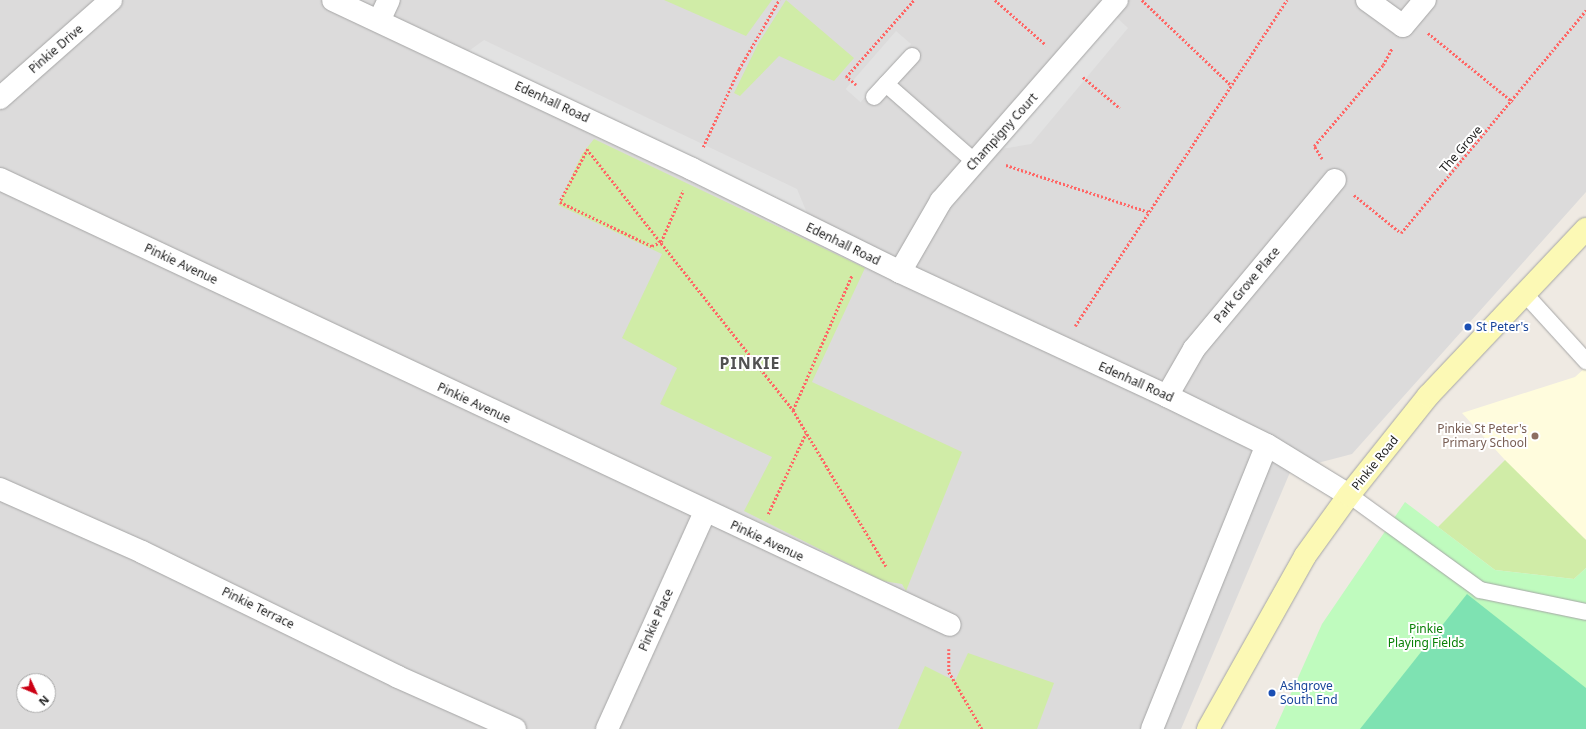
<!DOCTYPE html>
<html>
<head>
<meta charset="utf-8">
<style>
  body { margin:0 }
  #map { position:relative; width:1586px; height:729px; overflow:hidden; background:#efeae3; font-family:"Noto Sans",sans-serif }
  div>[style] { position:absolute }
  .residential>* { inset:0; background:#dcdbdb }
  .education>* { inset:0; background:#fffcdd }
  .grass>* { inset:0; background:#d0eca7 }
  .park>* { inset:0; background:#bffbbe }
  .pitch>* { inset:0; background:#7ee2b2 }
  .parking>* { inset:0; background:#e2e2e2; transform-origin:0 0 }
  .path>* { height:2.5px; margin-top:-1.25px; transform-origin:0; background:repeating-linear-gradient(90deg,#ff6665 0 2px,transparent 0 4px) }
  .roads { filter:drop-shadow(0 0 1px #a5a5a5) drop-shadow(0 0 1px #a5a5a5) }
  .service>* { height:16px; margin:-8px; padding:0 8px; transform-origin:8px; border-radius:8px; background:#fff }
  .minor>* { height:22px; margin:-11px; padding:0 11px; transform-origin:11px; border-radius:11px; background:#fff }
  .secondary>* { height:22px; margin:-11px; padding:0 11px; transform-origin:11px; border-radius:11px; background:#fcf9b5 }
  .dots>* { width:11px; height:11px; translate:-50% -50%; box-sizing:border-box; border:2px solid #fff; border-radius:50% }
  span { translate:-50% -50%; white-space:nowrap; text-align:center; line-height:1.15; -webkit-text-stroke:4px #fff; paint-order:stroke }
  .street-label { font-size:12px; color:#1e1e1e }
  .transit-label { font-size:12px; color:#164399 }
  .left { translate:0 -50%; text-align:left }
  .education-label { font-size:12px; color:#785e54 }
  .right { translate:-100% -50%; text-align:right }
  .park-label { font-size:12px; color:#098107 }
  .district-label { font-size:16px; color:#515151; font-weight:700; letter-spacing:1px }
  .north { position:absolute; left:16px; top:673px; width:40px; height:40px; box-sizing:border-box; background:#fff; border:1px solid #a5a5a5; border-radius:50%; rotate:134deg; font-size:11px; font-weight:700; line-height:16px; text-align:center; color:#1e1e1e }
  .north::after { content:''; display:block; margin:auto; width:14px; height:18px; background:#cc0014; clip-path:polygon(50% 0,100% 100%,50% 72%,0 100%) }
</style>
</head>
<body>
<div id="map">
  <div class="residential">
    <div style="clip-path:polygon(evenodd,0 0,1586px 0,1586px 192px,1352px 454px,1291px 470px,1181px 729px,0 729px,0 0,24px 681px,48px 681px,48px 705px,24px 705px,24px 681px)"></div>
  </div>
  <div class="education">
    <div style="clip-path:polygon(1586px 367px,1586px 540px,1526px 483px,1462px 413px,1575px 377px)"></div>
  </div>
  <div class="grass">
    <div style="clip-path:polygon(664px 0,772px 0,746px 36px)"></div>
    <div style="clip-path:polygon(786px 0,854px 58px,834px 81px,779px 56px,740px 96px,734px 93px,758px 44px)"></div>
    <div style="clip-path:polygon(594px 139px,865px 268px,812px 382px,962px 452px,906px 591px,902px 584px,883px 581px,744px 511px,772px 457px,660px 404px,677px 368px,622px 338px,662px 254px,558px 205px,582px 154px)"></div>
    <div style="clip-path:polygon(1505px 460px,1586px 540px,1586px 568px,1574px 579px,1495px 570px,1438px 527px)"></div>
    <div style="clip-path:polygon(968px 653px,1054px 683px,1037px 729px,898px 729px,925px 666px,955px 681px)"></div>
  </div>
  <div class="park">
    <div style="clip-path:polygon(1405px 502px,1495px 570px,1574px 579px,1586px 568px,1586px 729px,1275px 729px,1322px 624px)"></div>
  </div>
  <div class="pitch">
    <div style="clip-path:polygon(1467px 594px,1586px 688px,1586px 729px,1360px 729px)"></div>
  </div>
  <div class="parking">
    <div style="clip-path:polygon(1114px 15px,1128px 28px,1031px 144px,1001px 149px)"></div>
    <div style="left:896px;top:31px;width:20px;height:77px;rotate:41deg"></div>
    <div style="clip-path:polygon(484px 40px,797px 189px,807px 213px,466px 53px)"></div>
  </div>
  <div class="path">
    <div style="left:995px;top:0;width:68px;rotate:41.4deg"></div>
    <div style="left:1142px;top:0;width:124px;rotate:43.7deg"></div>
    <div style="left:1428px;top:33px;width:109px;rotate:39.1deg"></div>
    <div style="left:1083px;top:77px;width:48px;rotate:40deg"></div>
    <div style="left:856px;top:85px;width:13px;rotate:-141deg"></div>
    <div style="left:846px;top:77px;width:103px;rotate:-48.6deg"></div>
    <div style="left:703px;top:147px;width:86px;rotate:-65.2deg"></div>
    <div style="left:739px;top:69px;width:80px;rotate:-59.9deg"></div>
    <div style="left:587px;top:149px;width:333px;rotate:51.7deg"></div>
    <div style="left:793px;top:410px;width:182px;rotate:59.2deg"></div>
    <div style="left:588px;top:149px;width:60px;rotate:117.8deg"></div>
    <div style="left:560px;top:202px;width:102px;rotate:25.6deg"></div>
    <div style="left:652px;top:246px;width:10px;rotate:-24deg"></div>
    <div style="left:661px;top:242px;width:56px;rotate:-66.7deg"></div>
    <div style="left:1322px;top:159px;width:15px;rotate:-122deg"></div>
    <div style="left:1314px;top:146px;width:106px;rotate:-49.6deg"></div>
    <div style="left:1383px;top:65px;width:19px;rotate:-62deg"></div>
    <div style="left:1006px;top:165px;width:151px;rotate:18.2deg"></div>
    <div style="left:1354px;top:195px;width:60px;rotate:39deg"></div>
    <div style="left:1401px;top:233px;width:290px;rotate:-50.3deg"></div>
    <div style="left:1075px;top:326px;width:389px;rotate:-57deg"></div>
    <div style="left:793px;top:410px;width:147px;rotate:-66.4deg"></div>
    <div style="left:768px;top:514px;width:89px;rotate:-64.9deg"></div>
    <div style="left:949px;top:649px;width:23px;rotate:90deg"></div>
    <div style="left:949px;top:672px;width:66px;rotate:59.9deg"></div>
  </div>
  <div class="roads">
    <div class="service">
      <div style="left:886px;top:84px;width:118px;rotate:41.2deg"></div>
      <div style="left:874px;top:97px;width:56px;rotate:-47.2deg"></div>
      <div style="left:1525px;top:294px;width:91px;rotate:47.7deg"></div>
      <div style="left:1349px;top:495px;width:162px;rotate:35.9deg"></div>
      <div style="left:1480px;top:590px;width:108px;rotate:11.7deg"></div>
    </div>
    <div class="minor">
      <div style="left:333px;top:0;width:397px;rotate:25.2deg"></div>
      <div style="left:692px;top:169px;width:232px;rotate:26.3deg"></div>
      <div style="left:900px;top:272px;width:294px;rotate:24.9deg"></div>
      <div style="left:1167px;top:396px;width:111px;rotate:26.1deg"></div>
      <div style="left:1267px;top:445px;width:96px;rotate:31.4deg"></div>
      <div style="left:1367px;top:0;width:44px;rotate:35.8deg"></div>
      <div style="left:1403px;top:26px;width:34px;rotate:-50deg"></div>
      <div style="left:379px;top:21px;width:23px;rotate:-65deg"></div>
      <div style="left:0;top:98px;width:148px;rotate:-41.4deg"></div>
      <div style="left:0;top:179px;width:1049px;rotate:25.15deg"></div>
      <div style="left:900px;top:272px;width:82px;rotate:-60deg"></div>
      <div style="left:941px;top:201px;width:267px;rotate:-48.8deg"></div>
      <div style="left:1167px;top:396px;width:54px;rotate:-60.1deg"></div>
      <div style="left:1194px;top:349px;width:220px;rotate:-50.2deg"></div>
      <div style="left:0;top:489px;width:155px;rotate:23.9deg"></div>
      <div style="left:142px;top:552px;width:285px;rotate:26deg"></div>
      <div style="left:398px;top:677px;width:128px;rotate:24deg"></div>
      <div style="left:607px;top:729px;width:238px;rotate:-65.7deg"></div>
      <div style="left:1152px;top:729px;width:306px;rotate:-68deg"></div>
    </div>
    <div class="secondary">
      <div style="left:1208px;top:729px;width:198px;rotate:-60.7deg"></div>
      <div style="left:1305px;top:556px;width:75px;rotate:-54.2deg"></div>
      <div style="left:1349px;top:495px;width:127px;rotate:-51.4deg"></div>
      <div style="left:1428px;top:396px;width:230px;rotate:-46.6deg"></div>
    </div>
  </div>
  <div class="dots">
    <div style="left:1468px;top:327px;background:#1a4fb4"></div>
    <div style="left:1535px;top:436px;background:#8d6e63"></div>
    <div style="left:1272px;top:693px;background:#1a4fb4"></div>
  </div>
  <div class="street-label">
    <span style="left:56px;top:49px;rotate:-41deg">Pinkie Drive</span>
    <span style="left:552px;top:102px;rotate:25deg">Edenhall Road</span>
    <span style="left:1002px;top:132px;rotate:-48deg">Champigny Court</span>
    <span style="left:1461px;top:149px;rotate:-49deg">The Grove</span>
    <span style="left:843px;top:244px;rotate:26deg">Edenhall Road</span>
    <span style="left:181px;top:264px;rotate:25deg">Pinkie Avenue</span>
    <span style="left:1247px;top:285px;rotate:-50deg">Park Grove Place</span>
    <span style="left:1136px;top:382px;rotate:24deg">Edenhall Road</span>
    <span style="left:474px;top:403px;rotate:25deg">Pinkie Avenue</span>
    <span style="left:1375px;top:463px;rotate:-51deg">Pinkie Road</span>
    <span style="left:767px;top:541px;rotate:25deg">Pinkie Avenue</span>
    <span style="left:258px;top:608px;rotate:26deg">Pinkie Terrace</span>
    <span style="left:656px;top:620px;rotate:-66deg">Pinkie Place</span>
  </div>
  <div class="transit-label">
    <span class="left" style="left:1476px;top:327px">St Peter's</span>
    <span class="left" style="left:1280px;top:693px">Ashgrove<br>South End</span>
  </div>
  <div class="education-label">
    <span class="right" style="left:1527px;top:436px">Pinkie St Peter's<br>Primary School</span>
  </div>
  <div class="park-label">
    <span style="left:1426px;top:636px">Pinkie<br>Playing Fields</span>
  </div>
  <div class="district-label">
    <span style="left:750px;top:363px">PINKIE</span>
  </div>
  <div class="north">N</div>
</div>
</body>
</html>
